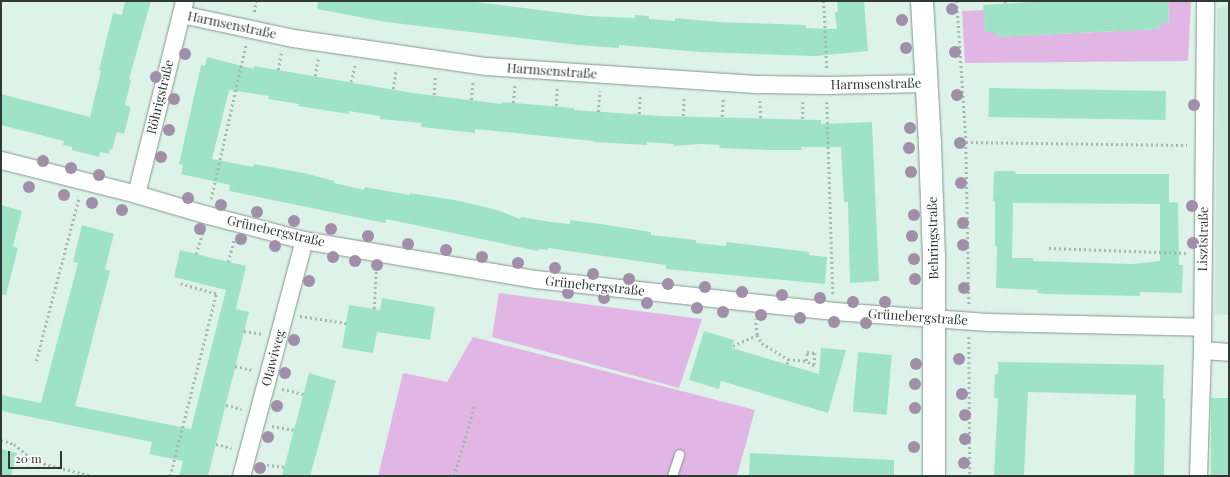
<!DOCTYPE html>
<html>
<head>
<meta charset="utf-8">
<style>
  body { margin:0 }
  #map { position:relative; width:1230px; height:477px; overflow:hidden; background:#ddf3e9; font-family:"Playfair Display",serif }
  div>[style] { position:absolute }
  .built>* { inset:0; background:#cae8db }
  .green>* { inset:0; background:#e1b6e4 }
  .building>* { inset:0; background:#9fe3c7; transform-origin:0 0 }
  .path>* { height:2.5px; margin-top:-1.25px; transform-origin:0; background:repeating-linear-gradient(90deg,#a5b7af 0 2px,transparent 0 5px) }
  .roads { filter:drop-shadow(0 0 1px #82968d) drop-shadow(0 0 1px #82968d) }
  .service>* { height:9px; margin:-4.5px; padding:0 4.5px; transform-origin:4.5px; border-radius:4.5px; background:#fff }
  .minor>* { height:17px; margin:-8.5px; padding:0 8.5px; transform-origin:8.5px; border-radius:8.5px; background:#fff }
  .secondary>* { height:22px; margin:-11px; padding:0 11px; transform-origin:11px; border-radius:11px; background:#fff }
  .trees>* { width:12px; height:12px; margin:-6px; border-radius:50%; background:#a18ea9 }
  span { translate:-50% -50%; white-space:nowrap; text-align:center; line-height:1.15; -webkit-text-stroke:3px #fff; paint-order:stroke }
  .street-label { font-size:13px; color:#303935 }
  .frame { position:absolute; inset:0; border:2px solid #303935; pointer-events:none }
  .scale { position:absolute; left:8px; top:451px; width:54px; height:18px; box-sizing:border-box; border:2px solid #303935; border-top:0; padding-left:5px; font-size:12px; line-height:14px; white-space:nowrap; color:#303935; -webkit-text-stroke:3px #fff; paint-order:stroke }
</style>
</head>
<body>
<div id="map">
  <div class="built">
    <div style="clip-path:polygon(1229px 6px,1229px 315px,1215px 314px,1217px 8px)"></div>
  </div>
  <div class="green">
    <div style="clip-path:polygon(1168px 1px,1191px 1px,1188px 61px,965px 63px,962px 11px,984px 10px,985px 32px,995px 32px,996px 37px,1032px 35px,1160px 29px,1159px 23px,1169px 22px)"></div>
    <div style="clip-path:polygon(499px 293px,702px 319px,679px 388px,492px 337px)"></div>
    <div style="clip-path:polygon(473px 337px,755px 410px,737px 476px,378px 476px,403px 373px,447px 382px)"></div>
  </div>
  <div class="building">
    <div style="clip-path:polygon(125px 1px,151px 1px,129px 79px,131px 80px,125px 105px,131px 107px,124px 134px,117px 132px,112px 150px,110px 149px,109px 154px,100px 152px,99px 157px,72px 150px,72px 147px,63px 145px,64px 141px,1px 125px,1px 94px,90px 117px,101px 71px,99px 70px,113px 13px,122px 15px)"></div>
    <div style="clip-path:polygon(318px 1px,468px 1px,588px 16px,635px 18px,635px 15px,649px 16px,649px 19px,675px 21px,675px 18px,719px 22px,806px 25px,806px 28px,837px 29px,835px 12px,838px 12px,837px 1px,864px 1px,868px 51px,815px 56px,700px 52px,619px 45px,619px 48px,578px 45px,386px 22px,317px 9px)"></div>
    <div style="clip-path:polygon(1048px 1px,1168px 1px,1169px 23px,1159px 23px,1160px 29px,1140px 30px,995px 37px,995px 32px,985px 32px,983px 5px)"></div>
    <div style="clip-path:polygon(207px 57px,254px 69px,254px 66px,413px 93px,502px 104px,502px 102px,574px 108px,574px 110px,661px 116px,821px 120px,821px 124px,872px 122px,879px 281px,850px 283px,848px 202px,844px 202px,841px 147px,801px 147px,802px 150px,770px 150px,719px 148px,720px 145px,701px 144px,674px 146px,674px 144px,647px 142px,647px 145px,593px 142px,593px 141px,475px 129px,475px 133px,467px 132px,421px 127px,422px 123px,380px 119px,380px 116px,367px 114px,349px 111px,349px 114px,298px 106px,299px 104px,268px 99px,269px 96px,229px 90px,212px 159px,253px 167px,254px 164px,304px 173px,334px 181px,334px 183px,364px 190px,365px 187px,409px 195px,410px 193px,460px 201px,497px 210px,520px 219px,521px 217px,551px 222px,570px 224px,570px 220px,601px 224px,651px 232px,651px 235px,696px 240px,696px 243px,726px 246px,726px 242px,809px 252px,809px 255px,827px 257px,825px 284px,666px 269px,666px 265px,548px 248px,548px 250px,538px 249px,538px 251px,386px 219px,386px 223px,375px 221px,229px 191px,230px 185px,181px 174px,183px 165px,179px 164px,201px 65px,205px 66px)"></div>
    <div style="left:989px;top:88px;width:177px;height:29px;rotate:1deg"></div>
    <div style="clip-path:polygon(evenodd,995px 171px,1015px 171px,1016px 174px,1169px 174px,1169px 202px,1178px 203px,1179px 265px,1183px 265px,1182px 293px,1140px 292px,1140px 296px,1046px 294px,1037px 293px,1038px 290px,996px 288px,997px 246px,995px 246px,995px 201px,993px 201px,994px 173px,995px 171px,1013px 203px,1160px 204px,1160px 261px,1132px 264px,1033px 261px,1033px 258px,1012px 258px,1013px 203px)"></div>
    <div style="clip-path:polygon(1px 205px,22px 211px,13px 246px,18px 248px,6px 295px,1px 294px)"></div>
    <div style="clip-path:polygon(82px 225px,114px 234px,105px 269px,110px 271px,75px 406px,191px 429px,226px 290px,174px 277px,180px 250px,246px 266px,236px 309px,249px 312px,208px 476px,179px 476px,183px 461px,149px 454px,152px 442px,1px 411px,1px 395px,41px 403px,78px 263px,73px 262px)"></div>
    <div style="clip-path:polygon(382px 298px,435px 307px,430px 340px,377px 332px,373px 353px,342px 348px,349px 305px,380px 310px)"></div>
    <div style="clip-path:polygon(704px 331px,734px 340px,732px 348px,819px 374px,821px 348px,846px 350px,828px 413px,721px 381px,719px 389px,689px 380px)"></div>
    <div style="left:858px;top:352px;width:34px;height:60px;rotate:5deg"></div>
    <div style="clip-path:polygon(998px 362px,1164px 365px,1163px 399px,1165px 399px,1164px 476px,1134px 476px,1136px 395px,1028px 392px,1024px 476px,994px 476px,998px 398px,994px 398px,995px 374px,998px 374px)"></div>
    <div style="clip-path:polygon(309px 373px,336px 381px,326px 418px,310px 476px,282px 476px)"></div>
    <div style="left:1211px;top:398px;width:18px;height:78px"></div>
    <div style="clip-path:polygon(1px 449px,17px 453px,11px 476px,1px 476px)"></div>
    <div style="clip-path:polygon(750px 453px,894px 460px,894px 476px,749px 476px)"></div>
  </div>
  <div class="path">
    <div style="left:824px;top:1px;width:68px;rotate:87.5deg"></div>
    <div style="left:957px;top:1px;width:141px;rotate:86.3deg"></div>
    <div style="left:966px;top:142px;width:162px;rotate:88.9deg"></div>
    <div style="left:1005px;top:1px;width:2px;rotate:63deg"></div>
    <div style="left:1037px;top:1px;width:1px;rotate:90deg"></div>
    <div style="left:254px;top:12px;width:11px;rotate:-80deg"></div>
    <div style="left:278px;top:70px;width:17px;rotate:-80deg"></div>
    <div style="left:315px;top:76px;width:17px;rotate:-80deg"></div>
    <div style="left:351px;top:82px;width:17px;rotate:-77deg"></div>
    <div style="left:393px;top:89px;width:20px;rotate:-81deg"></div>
    <div style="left:434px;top:95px;width:19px;rotate:-87deg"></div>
    <div style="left:471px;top:100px;width:19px;rotate:-84deg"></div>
    <div style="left:760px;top:101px;width:17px;rotate:87deg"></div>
    <div style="left:803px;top:102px;width:18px;rotate:90deg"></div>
    <div style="left:827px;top:102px;width:192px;rotate:88.2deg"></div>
    <div style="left:513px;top:103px;width:18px;rotate:-84deg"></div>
    <div style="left:556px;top:106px;width:18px;rotate:-87deg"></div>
    <div style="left:598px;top:112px;width:21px;rotate:-85deg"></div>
    <div style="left:639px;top:114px;width:20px;rotate:-87deg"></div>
    <div style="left:683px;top:116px;width:20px;rotate:-87deg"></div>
    <div style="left:722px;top:117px;width:19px;rotate:-87deg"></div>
    <div style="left:966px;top:142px;width:221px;rotate:0.8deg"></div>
    <div style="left:211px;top:199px;width:159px;rotate:-77.3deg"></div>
    <div style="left:1049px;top:248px;width:137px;rotate:2.1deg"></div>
    <div style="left:196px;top:254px;width:24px;rotate:-73deg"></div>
    <div style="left:228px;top:262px;width:24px;rotate:-75deg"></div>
    <div style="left:374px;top:309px;width:40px;rotate:-87.1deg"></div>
    <div style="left:300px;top:316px;width:47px;rotate:8.7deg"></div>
    <div style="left:244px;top:331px;width:18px;rotate:9deg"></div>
    <div style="left:757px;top:335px;width:9px;rotate:58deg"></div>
    <div style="left:762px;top:343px;width:31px;rotate:32deg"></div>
    <div style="left:788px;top:359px;width:18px;rotate:6deg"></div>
    <div style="left:806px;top:361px;width:9px;rotate:-84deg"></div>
    <div style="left:807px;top:352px;width:8px;rotate:7deg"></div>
    <div style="left:815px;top:353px;width:13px;rotate:94deg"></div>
    <div style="left:814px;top:366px;width:9px;rotate:-148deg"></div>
    <div style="left:969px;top:337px;width:139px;rotate:89.6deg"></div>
    <div style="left:733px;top:346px;width:26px;rotate:-25deg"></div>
    <div style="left:757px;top:335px;width:16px;rotate:-97deg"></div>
    <div style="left:36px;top:361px;width:170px;rotate:-75.3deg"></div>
    <div style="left:787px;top:364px;width:5px;rotate:-79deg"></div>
    <div style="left:235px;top:366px;width:17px;rotate:13deg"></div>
    <div style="left:282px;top:389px;width:23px;rotate:13deg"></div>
    <div style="left:226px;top:405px;width:16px;rotate:14deg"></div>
    <div style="left:272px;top:426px;width:22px;rotate:10deg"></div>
    <div style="left:1px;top:440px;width:14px;rotate:17deg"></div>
    <div style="left:14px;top:444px;width:26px;rotate:40deg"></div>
    <div style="left:34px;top:461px;width:60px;rotate:14.5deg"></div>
    <div style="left:216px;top:444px;width:16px;rotate:14deg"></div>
    <div style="left:262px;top:464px;width:22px;rotate:8deg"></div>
    <div style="left:170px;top:476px;width:188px;rotate:-75.8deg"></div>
    <div style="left:216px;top:294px;width:37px;rotate:-164deg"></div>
    <div style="left:454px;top:476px;width:72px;rotate:-73.8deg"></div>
  </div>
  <div class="roads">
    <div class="service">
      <div style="left:672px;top:476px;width:23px;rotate:-72deg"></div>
    </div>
    <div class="minor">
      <div style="left:181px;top:14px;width:115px;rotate:12.1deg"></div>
      <div style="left:293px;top:38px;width:195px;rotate:8.3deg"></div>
      <div style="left:486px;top:66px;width:274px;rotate:3.8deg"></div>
      <div style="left:759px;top:84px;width:67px;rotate:0.9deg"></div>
      <div style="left:826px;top:85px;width:101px;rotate:-1.1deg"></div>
      <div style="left:1px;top:160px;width:139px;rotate:14.1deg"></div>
      <div style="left:136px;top:194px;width:75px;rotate:16.3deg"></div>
      <div style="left:208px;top:215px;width:99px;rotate:14.6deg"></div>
      <div style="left:304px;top:240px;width:234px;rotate:9.6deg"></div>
      <div style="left:535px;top:279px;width:301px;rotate:6.1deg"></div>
      <div style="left:834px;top:311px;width:154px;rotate:4.1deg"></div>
      <div style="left:988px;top:322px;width:213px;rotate:1.3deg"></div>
      <div style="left:136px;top:194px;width:199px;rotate:-76deg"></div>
      <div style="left:1202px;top:350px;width:27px;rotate:4deg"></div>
      <div style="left:241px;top:476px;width:244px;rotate:-75.1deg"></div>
      <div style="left:1198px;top:476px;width:126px;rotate:-88.2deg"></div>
      <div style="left:1202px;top:350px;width:349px;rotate:-89.5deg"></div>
    </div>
    <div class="secondary">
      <div style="left:922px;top:1px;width:144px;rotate:86.8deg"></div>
      <div style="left:930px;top:145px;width:112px;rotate:88deg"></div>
      <div style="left:934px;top:257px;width:219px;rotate:90deg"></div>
    </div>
  </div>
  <div class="trees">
    <div style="left:952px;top:9px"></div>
    <div style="left:902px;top:20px"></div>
    <div style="left:906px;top:48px"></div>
    <div style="left:955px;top:52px"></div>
    <div style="left:185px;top:54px"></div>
    <div style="left:156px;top:77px"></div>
    <div style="left:957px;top:95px"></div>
    <div style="left:174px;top:99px"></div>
    <div style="left:1194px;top:105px"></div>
    <div style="left:910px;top:128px"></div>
    <div style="left:169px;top:130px"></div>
    <div style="left:960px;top:143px"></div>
    <div style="left:909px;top:148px"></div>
    <div style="left:161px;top:157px"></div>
    <div style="left:43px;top:161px"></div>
    <div style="left:71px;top:168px"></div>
    <div style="left:911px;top:172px"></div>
    <div style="left:99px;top:175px"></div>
    <div style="left:961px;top:183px"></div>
    <div style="left:29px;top:187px"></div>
    <div style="left:64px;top:195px"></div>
    <div style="left:188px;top:198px"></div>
    <div style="left:92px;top:203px"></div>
    <div style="left:221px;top:205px"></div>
    <div style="left:1192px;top:206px"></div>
    <div style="left:122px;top:210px"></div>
    <div style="left:257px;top:212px"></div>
    <div style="left:914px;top:215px"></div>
    <div style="left:294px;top:221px"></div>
    <div style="left:963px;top:223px"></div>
    <div style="left:200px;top:229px"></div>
    <div style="left:331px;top:229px"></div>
    <div style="left:368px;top:236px"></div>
    <div style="left:912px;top:236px"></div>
    <div style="left:241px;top:239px"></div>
    <div style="left:1193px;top:243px"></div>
    <div style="left:408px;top:244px"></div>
    <div style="left:963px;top:245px"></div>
    <div style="left:275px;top:246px"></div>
    <div style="left:446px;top:250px"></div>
    <div style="left:333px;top:257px"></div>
    <div style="left:482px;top:257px"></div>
    <div style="left:914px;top:259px"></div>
    <div style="left:355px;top:261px"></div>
    <div style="left:518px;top:263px"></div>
    <div style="left:377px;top:265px"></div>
    <div style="left:555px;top:268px"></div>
    <div style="left:593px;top:274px"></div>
    <div style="left:629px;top:279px"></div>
    <div style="left:915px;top:279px"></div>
    <div style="left:309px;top:281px"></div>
    <div style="left:668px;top:284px"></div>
    <div style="left:705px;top:287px"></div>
    <div style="left:964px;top:288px"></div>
    <div style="left:742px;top:292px"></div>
    <div style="left:568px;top:293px"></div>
    <div style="left:782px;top:295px"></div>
    <div style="left:604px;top:298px"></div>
    <div style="left:820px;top:298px"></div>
    <div style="left:853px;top:302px"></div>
    <div style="left:885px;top:302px"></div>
    <div style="left:647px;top:303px"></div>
    <div style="left:697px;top:308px"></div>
    <div style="left:723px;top:312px"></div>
    <div style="left:761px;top:315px"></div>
    <div style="left:800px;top:318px"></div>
    <div style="left:834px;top:322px"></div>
    <div style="left:866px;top:323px"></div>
    <div style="left:294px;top:340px"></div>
    <div style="left:959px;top:359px"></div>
    <div style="left:916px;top:364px"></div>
    <div style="left:285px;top:373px"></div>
    <div style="left:915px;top:384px"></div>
    <div style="left:962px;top:394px"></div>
    <div style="left:277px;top:406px"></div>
    <div style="left:915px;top:408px"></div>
    <div style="left:965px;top:415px"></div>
    <div style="left:268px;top:437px"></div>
    <div style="left:965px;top:439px"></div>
    <div style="left:914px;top:447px"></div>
    <div style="left:964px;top:463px"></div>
    <div style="left:260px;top:468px"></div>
  </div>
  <div class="street-label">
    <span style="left:232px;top:25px;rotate:12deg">Harmsenstraße</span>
    <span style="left:552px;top:71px;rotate:4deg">Harmsenstraße</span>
    <span style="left:876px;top:84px;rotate:-1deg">Harmsenstraße</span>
    <span style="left:160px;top:97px;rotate:-76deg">Röhrigstraße</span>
    <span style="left:276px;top:231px;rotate:13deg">Grünebergstraße</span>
    <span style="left:933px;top:238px;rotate:-91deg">Behringstraße</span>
    <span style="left:1203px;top:239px;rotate:-89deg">Lisztstraße</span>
    <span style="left:595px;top:286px;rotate:6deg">Grünebergstraße</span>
    <span style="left:918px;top:317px;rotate:4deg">Grünebergstraße</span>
    <span style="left:273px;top:358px;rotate:-75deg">Otawiweg</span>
  </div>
  <div class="frame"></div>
  <div class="scale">20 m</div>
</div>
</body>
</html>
